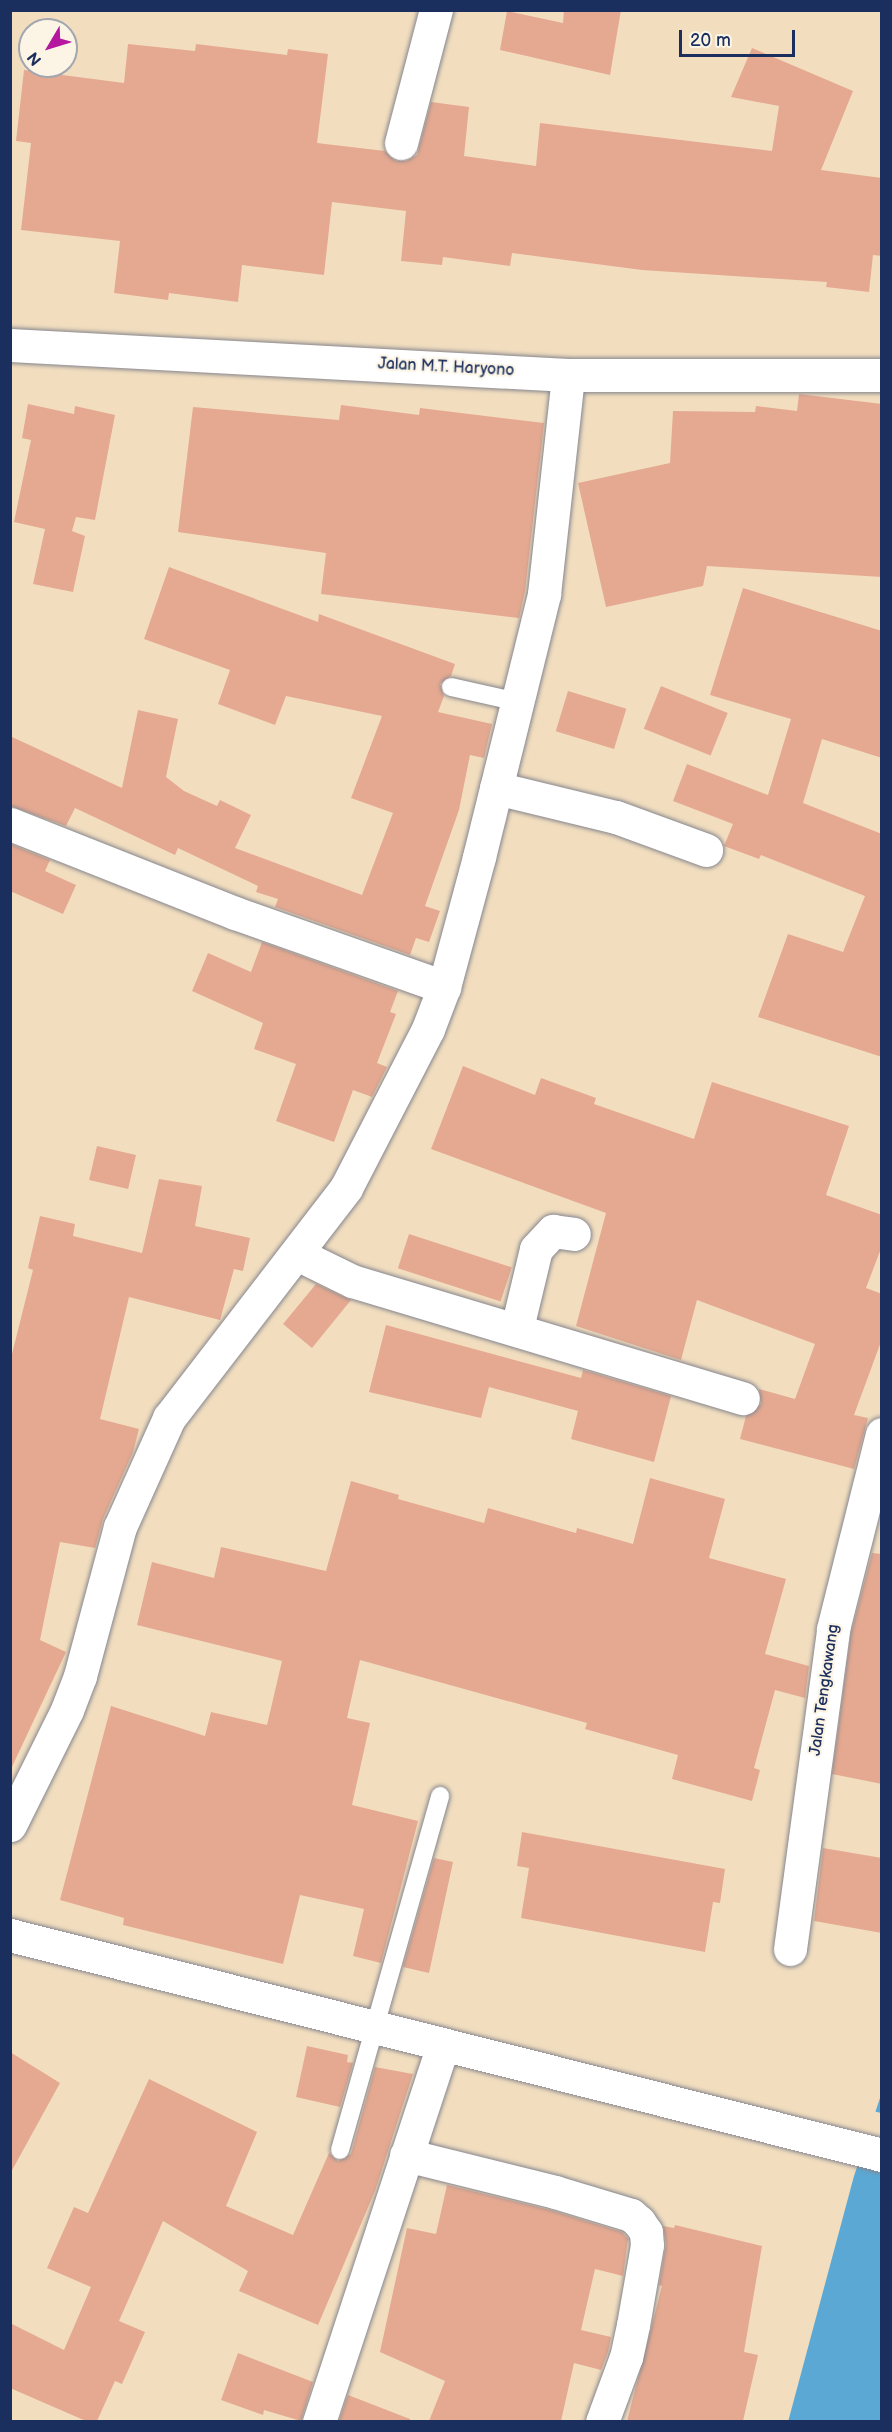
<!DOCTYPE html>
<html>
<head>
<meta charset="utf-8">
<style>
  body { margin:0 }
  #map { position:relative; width:892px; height:2432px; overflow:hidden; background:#f2debf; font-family:"Balsamiq Sans",sans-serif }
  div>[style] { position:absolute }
  .water>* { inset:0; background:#5ba8d4 }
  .pier>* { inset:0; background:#f2debf }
  .building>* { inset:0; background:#e5a991; transform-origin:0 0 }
  .roads { filter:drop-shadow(0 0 2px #86868e) drop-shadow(0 0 2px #86868e) }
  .lane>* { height:18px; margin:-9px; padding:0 9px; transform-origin:9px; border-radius:9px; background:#fff }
  .street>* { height:33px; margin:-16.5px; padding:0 16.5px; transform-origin:16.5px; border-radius:16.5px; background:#fff }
  .primary>* { height:33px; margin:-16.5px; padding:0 16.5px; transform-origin:16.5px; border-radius:16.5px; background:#fff }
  span { translate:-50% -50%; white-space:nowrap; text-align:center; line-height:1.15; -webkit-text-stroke:4.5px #fcf5e5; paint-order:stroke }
  .street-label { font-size:16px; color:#1b2f5e }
  .frame { position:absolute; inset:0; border:12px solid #1b2f5e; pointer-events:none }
  .north { position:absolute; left:18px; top:18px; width:60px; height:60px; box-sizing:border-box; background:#fcf5e5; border:2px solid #a2a6af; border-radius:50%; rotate:232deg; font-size:16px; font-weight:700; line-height:24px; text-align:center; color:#1b2f5e }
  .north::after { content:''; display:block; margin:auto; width:21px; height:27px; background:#b5179e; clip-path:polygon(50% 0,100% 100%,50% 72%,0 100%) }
  .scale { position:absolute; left:679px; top:30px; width:116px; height:27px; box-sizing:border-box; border:3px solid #1b2f5e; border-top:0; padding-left:8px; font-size:18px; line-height:21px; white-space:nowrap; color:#1b2f5e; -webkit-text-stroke:4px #fcf5e5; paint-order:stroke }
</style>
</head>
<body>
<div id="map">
  <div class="water">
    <div style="clip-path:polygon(881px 2095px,881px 2421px,788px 2422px,854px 2176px)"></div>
  </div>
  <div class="pier">
    <div style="clip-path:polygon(873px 2111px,881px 2113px,881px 2172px,855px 2165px)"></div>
  </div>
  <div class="building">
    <div style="clip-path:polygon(564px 10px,621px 10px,610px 75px,500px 50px,507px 11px,563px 23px)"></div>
    <div style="clip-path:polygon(128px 44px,195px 51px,196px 44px,287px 55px,288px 49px,328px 54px,317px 143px,385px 151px,396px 161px,406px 161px,417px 155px,431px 102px,469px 107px,464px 156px,536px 166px,540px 123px,772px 151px,779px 106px,731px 97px,752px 48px,853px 91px,821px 170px,882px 178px,882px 256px,873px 255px,869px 292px,826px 287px,827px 282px,642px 270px,512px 253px,510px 266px,443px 257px,442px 265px,401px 261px,406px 211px,332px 202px,324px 275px,242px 265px,238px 302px,169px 293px,168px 300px,114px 293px,120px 241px,21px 230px,31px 143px,16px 141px,24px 70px,124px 83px)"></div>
    <div style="clip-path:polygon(799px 394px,882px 404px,882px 577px,707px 566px,703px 586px,606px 607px,578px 483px,670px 463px,673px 411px,755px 412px,756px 406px,797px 411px)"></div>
    <div style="clip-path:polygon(28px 404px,74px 414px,75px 406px,115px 415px,95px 520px,76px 517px,72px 531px,85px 536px,73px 592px,33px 584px,45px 529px,14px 522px,31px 440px,22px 438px)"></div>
    <div style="clip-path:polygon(341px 405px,419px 415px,420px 408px,544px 423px,525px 591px,519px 618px,321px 594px,326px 553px,178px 532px,193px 407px,339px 420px)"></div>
    <div style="clip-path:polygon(169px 567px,318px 622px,319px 614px,455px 664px,451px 676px,440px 684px,444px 696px,438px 712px,492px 724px,484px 758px,470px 755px,459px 810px,425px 906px,440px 911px,429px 942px,416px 938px,410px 955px,275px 907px,278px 899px,256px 892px,258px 886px,178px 848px,175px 855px,75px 808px,66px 826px,10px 806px,10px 736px,122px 788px,138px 710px,178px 719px,166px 777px,184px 791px,217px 806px,220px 800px,251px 815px,235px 848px,362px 895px,393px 813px,351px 798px,382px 716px,286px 696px,275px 725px,218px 704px,230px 670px,144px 639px)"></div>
    <div style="clip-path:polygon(743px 588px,882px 631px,882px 758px,822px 739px,803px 803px,882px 834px,882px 1057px,758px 1017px,788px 934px,843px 952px,865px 896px,761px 855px,759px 859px,724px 846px,733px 824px,673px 801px,687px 764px,768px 795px,791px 719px,710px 695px)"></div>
    <div style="left:661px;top:686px;width:72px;height:46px;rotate:22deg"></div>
    <div style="left:568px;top:691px;width:61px;height:42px;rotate:17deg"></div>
    <div style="clip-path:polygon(10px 844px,50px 860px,45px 871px,76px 885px,63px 914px,10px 891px)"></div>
    <div style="clip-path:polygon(262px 942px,398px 991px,390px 1012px,396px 1014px,377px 1063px,387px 1067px,372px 1097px,353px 1090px,334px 1142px,276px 1121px,296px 1064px,254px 1049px,263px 1023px,192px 991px,208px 953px,251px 972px)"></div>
    <div style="clip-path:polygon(463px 1066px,535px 1095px,541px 1078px,596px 1098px,594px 1104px,694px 1139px,712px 1082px,849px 1126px,826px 1195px,882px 1215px,882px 1246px,866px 1288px,882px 1294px,882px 1339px,854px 1415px,868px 1418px,854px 1469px,740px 1439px,746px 1416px,761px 1404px,759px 1389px,795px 1399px,815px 1344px,697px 1300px,681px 1360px,576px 1326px,606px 1213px,431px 1149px)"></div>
    <div style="left:97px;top:1146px;width:40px;height:35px;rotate:13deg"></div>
    <div style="clip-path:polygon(159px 1179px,202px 1186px,195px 1226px,250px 1238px,243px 1271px,234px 1269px,220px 1320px,129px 1297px,100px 1419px,139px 1429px,133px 1452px,103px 1519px,95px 1548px,60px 1542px,40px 1640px,66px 1652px,10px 1771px,10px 1362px,33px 1270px,28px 1268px,40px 1216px,75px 1224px,73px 1236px,142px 1253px)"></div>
    <div style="left:409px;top:1234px;width:108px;height:36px;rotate:18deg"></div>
    <div style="clip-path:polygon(316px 1284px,351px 1300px,312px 1348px,283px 1324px)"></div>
    <div style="clip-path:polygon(386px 1325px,581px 1378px,583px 1370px,671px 1396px,654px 1462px,571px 1439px,578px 1411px,489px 1387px,481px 1418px,369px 1392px)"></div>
    <div style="clip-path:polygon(650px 1478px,725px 1499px,709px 1558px,786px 1579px,765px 1654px,809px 1666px,805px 1698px,775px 1690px,754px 1768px,760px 1770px,752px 1801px,672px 1779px,678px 1755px,585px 1729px,587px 1723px,360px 1660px,347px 1718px,370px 1723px,352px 1805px,418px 1821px,381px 1963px,353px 1956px,364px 1909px,300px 1895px,283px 1964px,123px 1925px,124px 1918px,60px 1900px,111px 1706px,205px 1736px,211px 1712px,267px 1725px,282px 1661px,137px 1625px,152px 1562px,214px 1578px,221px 1547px,326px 1571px,351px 1481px,399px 1495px,398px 1499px,484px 1523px,488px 1508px,576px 1533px,577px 1528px,633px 1544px)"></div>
    <div style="clip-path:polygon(872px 1553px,882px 1554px,882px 1784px,832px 1774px,851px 1633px)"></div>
    <div style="clip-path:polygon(522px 1832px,725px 1869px,720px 1903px,713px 1902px,705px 1952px,521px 1918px,529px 1868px,517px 1866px)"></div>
    <div style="clip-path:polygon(823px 1848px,882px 1858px,882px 1933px,814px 1921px)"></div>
    <div style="clip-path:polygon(434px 1858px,453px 1862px,429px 1973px,403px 1967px)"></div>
    <div style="clip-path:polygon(307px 2046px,348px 2055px,347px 2062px,353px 2063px,340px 2107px,296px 2097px)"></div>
    <div style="clip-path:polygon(10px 2052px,60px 2083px,10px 2174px)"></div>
    <div style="clip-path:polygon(375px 2067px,413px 2074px,375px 2191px,318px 2325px,239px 2291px,248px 2271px,163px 2221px,119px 2321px,145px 2332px,122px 2384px,115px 2381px,97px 2421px,86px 2421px,10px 2388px,10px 2323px,64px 2350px,91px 2287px,47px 2268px,74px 2207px,88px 2213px,149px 2079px,257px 2132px,226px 2206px,293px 2235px,329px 2153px,338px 2161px,351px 2154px)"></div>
    <div style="clip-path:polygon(447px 2185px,550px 2210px,622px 2232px,628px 2239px,623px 2276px,595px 2269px,581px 2330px,611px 2337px,608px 2352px,601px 2370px,574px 2363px,561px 2421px,429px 2421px,445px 2381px,380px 2352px,407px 2228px,436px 2234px)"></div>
    <div style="clip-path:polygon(675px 2225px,762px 2246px,744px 2352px,758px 2355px,743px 2421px,627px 2421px,662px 2286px,659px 2285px,666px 2244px,663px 2226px,674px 2228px)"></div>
    <div style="clip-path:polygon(238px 2353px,313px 2382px,301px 2421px,264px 2410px,263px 2415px,221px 2400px)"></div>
    <div style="clip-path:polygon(348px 2395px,410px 2419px,410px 2421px,339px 2421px)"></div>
  </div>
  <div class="roads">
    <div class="lane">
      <div style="left:451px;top:687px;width:69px;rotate:12.6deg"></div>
      <div style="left:340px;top:2150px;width:368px;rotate:-74.2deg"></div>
    </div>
    <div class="street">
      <div style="left:401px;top:143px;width:138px;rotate:-75.3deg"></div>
      <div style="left:496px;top:788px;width:123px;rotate:13.6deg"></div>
      <div style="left:616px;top:817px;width:96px;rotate:20.1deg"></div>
      <div style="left:10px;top:824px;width:242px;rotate:21.6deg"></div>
      <div style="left:235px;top:913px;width:222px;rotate:19.5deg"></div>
      <div style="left:297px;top:1254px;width:61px;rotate:26.1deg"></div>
      <div style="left:352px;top:1281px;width:408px;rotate:16.7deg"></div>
      <div style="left:517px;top:1328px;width:81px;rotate:-76.5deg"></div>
      <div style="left:536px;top:1249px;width:25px;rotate:-47deg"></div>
      <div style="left:553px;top:1231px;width:21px;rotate:8deg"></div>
      <div style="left:10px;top:1825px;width:128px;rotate:-63.6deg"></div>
      <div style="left:67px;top:1710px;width:36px;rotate:-69deg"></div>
      <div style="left:80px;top:1676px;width:154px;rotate:-75deg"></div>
      <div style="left:120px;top:1527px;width:120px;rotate:-65.8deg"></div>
      <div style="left:169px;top:1418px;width:290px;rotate:-52.4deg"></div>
      <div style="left:346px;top:1188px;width:179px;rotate:-62.7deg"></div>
      <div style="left:428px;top:1029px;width:45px;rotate:-69.1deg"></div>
      <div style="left:444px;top:987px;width:135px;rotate:-74.9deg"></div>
      <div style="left:479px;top:857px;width:271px;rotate:-76.1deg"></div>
      <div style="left:544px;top:594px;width:220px;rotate:-83.7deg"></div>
      <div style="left:790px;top:1949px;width:323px;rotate:-82.3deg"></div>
      <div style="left:833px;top:1629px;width:201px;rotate:-75.9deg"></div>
      <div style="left:406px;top:2155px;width:154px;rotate:13.9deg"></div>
      <div style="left:555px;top:2192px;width:79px;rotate:16.8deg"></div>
      <div style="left:631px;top:2215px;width:11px;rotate:41deg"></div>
      <div style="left:639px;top:2222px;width:12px;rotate:55deg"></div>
      <div style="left:646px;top:2232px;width:13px;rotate:86deg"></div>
      <div style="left:647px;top:2245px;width:81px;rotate:99.9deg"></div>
      <div style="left:633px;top:2325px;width:33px;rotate:102deg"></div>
      <div style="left:626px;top:2357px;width:69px;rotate:110.3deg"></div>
      <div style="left:319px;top:2422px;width:395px;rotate:-71.8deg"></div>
    </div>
    <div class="primary">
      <div style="left:10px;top:345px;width:559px;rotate:3.08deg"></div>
      <div style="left:568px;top:375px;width:314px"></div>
      <div style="left:10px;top:1935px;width:899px;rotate:14.16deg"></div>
    </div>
  </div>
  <div class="street-label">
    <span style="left:446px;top:368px;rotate:3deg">Jalan M.T. Haryono</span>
    <span style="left:825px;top:1690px;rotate:-82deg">Jalan Tengkawang</span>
  </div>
  <div class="frame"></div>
  <div class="north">N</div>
  <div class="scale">20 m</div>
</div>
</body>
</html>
